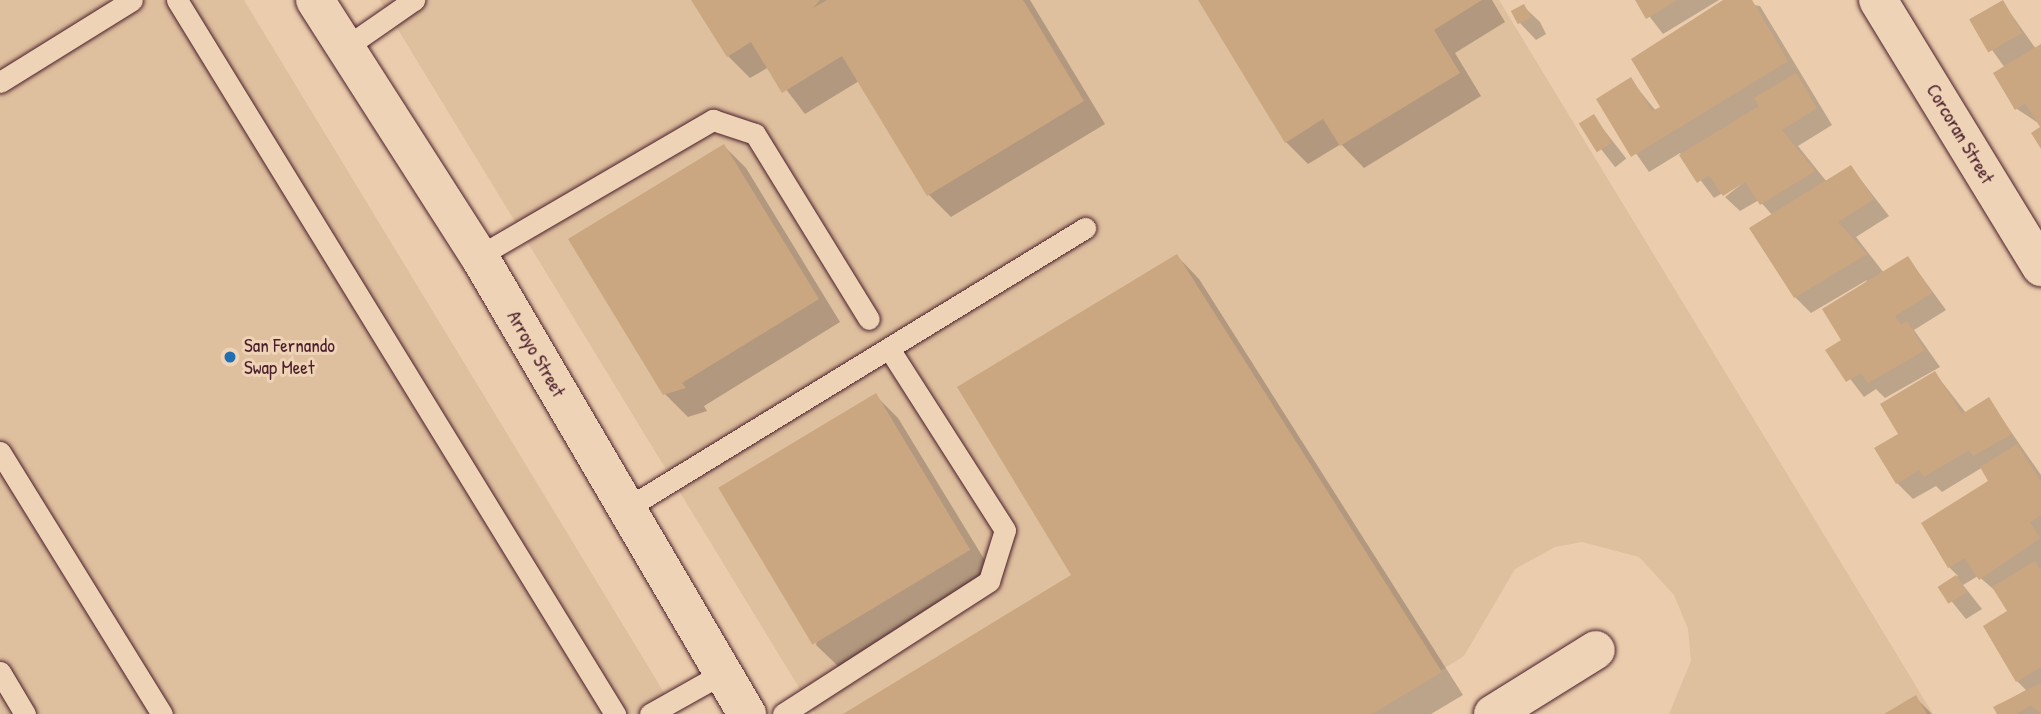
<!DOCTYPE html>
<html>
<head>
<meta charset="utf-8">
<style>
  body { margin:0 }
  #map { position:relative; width:2041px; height:714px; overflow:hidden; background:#ebcdad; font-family:"Patrick Hand",sans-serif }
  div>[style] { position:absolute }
  .built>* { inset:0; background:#debf9e }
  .shadow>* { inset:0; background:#0003; transform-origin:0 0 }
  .building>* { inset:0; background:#cba781; transform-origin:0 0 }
  .roads { filter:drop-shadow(0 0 2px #4a1f2b) drop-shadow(0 0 2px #4a1f2b) }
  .service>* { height:21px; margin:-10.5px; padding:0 10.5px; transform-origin:10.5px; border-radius:10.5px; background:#efd3b6 }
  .minor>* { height:38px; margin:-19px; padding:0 19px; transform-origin:19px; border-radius:19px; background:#efd3b6 }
  .dots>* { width:19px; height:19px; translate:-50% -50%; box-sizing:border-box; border:4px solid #efd3b6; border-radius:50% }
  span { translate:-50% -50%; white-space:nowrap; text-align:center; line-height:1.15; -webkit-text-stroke:6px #efd3b6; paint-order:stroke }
  .street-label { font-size:19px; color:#4a1f2b }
  .poi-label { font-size:19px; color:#4a1f2b }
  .left { translate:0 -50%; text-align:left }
</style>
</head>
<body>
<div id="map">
  <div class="built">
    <div style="clip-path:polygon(0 0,244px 0,677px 714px,0 714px)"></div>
    <div style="clip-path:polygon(380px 0,1499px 0,1933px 714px,1669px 714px,1691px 661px,1688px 629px,1674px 595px,1639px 557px,1582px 542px,1555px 547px,1515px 569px,1464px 656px,1372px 714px,815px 714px)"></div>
  </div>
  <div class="shadow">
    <div style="clip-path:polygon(694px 0,1030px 0,1105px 124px,951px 217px,929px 195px,859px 81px,805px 114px,769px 67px,750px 78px,728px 56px)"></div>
    <div style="clip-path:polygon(1200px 0,1492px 0,1505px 22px,1455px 53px,1481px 96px,1364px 168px,1341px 144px,1308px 164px,1286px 142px)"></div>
    <div style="clip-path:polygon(1637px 0,1719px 0,1663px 34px)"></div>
    <div style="clip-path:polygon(1727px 0,1760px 6px,1832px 125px,1798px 146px,1827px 182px,1851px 167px,1889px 216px,1856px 237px,1884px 273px,1908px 258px,1946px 310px,1914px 330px,1940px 367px,1885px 398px,1876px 389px,1864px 397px,1828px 350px,1844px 340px,1867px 280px,1811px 313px,1795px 297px,1773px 216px,1759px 200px,1740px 211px,1725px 197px,1752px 176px,1714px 198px,1680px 153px,1649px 172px,1598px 99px,1631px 80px,1656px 111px,1662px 107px)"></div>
    <div style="clip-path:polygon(2002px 1px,2036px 49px,2041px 46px,2041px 125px,2017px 109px,2005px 68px,1970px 19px)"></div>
    <div style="clip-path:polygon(1523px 6px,1540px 22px,1546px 34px,1536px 40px,1520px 23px,1513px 12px)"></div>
    <div style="left:1593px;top:116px;width:54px;height:14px;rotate:52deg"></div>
    <div style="clip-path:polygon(724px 146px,746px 168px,840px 322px,704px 406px,707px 411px,688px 417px,665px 394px)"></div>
    <div style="clip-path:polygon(1177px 256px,1199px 279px,1463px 695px,1431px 714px,847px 714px,1073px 576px)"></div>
    <div style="clip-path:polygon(1935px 373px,1966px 413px,1989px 400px,2041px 475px,2041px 714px,1999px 714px,1995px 708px,2026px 690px,2017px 681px,2010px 612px,1998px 593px,1978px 576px,1963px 585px,1982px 609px,1966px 619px,1940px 587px,1958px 576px,1949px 567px,1991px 481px,1983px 467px,1942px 492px,1936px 486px,1913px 499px,1897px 483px,1900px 435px)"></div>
    <div style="clip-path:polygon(875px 395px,898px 418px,992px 572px,839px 667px,816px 645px)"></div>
    <div style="clip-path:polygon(1915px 697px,1932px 714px,1888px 714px)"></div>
  </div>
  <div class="building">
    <div style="clip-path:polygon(691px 0,820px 0,813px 8px,827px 0,1023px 0,1084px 101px,927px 196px,842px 56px,782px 93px,751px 42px,727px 57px)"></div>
    <div style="clip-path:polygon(1198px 0,1482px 0,1434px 30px,1460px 73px,1340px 146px,1323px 119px,1285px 143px)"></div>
    <div style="clip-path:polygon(1635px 0,1677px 0,1646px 19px)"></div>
    <div style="clip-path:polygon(1723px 0,1752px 0,1788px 61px,1631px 157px,1596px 99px,1631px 77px,1652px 111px,1660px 107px,1631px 59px)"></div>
    <div style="left:2003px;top:0;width:38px;height:39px;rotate:60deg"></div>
    <div style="left:1524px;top:4px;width:15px;height:15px;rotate:62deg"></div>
    <div style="clip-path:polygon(2041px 44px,2041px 149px,2031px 133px,2040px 127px,2025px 103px,2015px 110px,1993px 73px)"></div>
    <div style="clip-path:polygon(1796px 73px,1817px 108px,1782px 130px,1815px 171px,1760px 205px,1745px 182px,1723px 196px,1709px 175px,1697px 183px,1679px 155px,1759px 106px,1754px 98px)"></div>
    <div style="left:1594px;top:114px;width:34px;height:18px;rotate:58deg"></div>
    <div style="clip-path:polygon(724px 144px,819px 299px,682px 383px,686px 388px,663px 395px,568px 239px)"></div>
    <div style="clip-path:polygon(1851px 165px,1874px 199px,1838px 222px,1867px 254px,1794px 298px,1749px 228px)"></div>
    <div style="clip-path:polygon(1177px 254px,1442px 672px,1372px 714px,843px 714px,1071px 575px,957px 387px)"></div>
    <div style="clip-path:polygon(1908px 256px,1932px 293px,1895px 316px,1901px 325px,1907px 321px,1925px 350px,1868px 383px,1861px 373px,1846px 382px,1825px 350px,1841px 340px,1822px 309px)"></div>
    <div style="clip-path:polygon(1935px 371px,1962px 414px,1989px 397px,2012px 434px,1973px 456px,1969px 450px,1924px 477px,1919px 470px,1896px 484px,1874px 448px,1898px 434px,1880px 404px)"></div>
    <div style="left:876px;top:393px;width:183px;height:184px;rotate:59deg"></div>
    <div style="clip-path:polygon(2017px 444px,2041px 482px,2041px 515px,2030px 522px,2040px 538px,1979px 580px,1965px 558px,1948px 568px,1921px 523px,1988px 481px,1980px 467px)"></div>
    <div style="clip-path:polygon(2035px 561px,2041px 570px,2041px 667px,2016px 682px,1983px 626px,2007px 611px,1992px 587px)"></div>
    <div style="left:1956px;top:575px;width:20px;height:22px;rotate:57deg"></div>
    <div style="clip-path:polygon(2041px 683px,2041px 714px,2031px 705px,2016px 714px,1997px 714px,1993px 707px)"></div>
    <div style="clip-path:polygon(1916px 695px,1927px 714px,1884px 714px)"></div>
  </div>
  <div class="roads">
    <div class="service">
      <div style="left:177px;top:0;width:838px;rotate:58.47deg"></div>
      <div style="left:346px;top:47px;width:83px;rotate:-34.7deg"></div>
      <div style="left:0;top:82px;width:155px;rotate:-31.8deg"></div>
      <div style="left:479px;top:256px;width:271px;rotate:-30.2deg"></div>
      <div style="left:713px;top:120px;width:44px;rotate:18.4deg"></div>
      <div style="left:755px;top:134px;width:217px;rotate:58.4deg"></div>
      <div style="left:0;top:452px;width:308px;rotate:58.3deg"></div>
      <div style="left:627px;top:508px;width:537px;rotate:-31.44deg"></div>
      <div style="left:0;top:672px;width:49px;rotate:59.2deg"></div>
      <div style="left:650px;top:714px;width:84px;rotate:-29.3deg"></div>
      <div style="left:783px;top:714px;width:245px;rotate:-32.8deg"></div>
      <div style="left:989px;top:581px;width:53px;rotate:-72.6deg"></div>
      <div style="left:1005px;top:530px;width:214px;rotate:-122.6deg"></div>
    </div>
    <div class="minor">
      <div style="left:315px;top:0;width:304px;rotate:57.4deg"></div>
      <div style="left:479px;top:256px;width:531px;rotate:59.67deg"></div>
      <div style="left:1878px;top:0;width:313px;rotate:58.6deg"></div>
      <div style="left:1493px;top:714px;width:121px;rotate:-31.9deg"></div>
    </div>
  </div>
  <div class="dots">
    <div style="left:230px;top:357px;background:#1f6fb2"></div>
  </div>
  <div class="street-label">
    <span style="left:1960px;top:134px;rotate:59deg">Corcoran Street</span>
    <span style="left:536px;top:354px;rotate:60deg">Arroyo Street</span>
  </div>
  <div class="poi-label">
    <span class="left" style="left:244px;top:357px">San Fernando<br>Swap Meet</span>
  </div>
</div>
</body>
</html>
